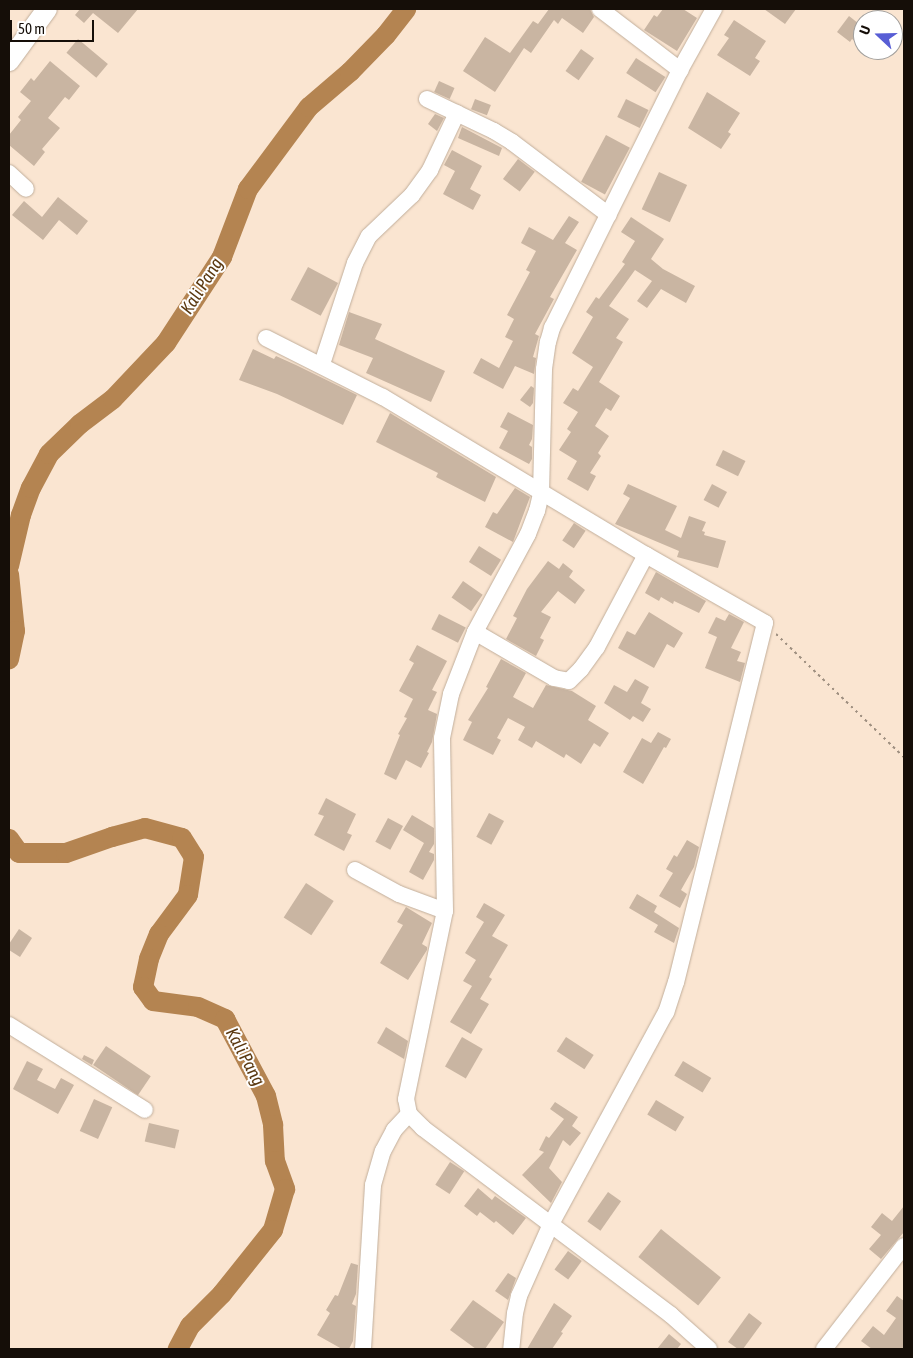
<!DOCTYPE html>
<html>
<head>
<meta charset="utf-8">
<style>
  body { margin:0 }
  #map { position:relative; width:913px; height:1358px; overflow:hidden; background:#fae5d1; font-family:"Asap Condensed",sans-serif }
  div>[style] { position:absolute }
  .river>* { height:20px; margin:-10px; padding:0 10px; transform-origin:10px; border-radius:10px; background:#b48451 }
  .building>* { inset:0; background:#c9b5a2; transform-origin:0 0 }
  .path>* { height:2px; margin-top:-1px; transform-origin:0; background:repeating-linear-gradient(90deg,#9e8f80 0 2.5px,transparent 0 6.5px) }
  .roads { filter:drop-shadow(0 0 1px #c1ae9b) drop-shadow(0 0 1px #c1ae9b) }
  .minor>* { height:16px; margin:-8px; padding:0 8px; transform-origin:8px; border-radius:8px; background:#fff }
  .major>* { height:20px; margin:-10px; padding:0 10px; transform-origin:10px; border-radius:10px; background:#fff }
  span { translate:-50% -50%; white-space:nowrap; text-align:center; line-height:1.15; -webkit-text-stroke:4px #fff; paint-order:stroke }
  .water-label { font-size:18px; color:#5b3911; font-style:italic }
  .frame { position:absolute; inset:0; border:10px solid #150e08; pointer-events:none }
  .north { position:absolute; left:853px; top:10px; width:50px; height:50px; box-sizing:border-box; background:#fff; border:1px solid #a19f9c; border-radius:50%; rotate:291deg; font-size:14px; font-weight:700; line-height:20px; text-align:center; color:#150e08 }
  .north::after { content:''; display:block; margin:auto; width:18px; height:22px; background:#585ed5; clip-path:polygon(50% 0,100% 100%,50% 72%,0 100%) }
  .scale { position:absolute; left:10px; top:20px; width:84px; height:22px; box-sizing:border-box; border:2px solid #150e08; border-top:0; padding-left:6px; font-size:15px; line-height:18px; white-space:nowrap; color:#150e08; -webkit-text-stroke:4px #fff; paint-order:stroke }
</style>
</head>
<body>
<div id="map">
  <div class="river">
    <div style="left:9px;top:566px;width:52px;rotate:-76.8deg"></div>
    <div style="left:21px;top:515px;width:29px;rotate:-70deg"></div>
    <div style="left:31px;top:488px;width:38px;rotate:-62deg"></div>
    <div style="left:49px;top:454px;width:43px;rotate:-44.1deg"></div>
    <div style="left:80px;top:424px;width:41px;rotate:-37.1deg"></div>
    <div style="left:113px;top:399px;width:77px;rotate:-46.6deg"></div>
    <div style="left:166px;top:343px;width:103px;rotate:-56.9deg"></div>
    <div style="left:222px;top:257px;width:73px;rotate:-69.1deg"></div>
    <div style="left:248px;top:189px;width:102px;rotate:-53.4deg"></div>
    <div style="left:309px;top:107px;width:54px;rotate:-40.5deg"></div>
    <div style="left:350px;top:72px;width:52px;rotate:-45.8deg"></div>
    <div style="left:386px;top:35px;width:33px;rotate:-52deg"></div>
    <div style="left:9px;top:574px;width:57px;rotate:84deg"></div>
    <div style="left:15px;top:631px;width:29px;rotate:102deg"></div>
    <div style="left:9px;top:839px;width:17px;rotate:54deg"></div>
    <div style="left:19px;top:853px;width:47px"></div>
    <div style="left:66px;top:853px;width:49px;rotate:-19.2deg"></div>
    <div style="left:112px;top:837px;width:34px;rotate:-15deg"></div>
    <div style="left:145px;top:828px;width:38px;rotate:15deg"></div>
    <div style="left:182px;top:838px;width:22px;rotate:58deg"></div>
    <div style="left:194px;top:857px;width:38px;rotate:99deg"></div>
    <div style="left:188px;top:895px;width:49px;rotate:126.6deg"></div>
    <div style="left:159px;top:934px;width:27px;rotate:112deg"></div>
    <div style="left:149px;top:959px;width:29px;rotate:102deg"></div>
    <div style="left:143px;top:987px;width:17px;rotate:54deg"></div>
    <div style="left:153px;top:1001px;width:45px;rotate:7.6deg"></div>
    <div style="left:198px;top:1007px;width:30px;rotate:24deg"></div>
    <div style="left:225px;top:1019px;width:87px;rotate:62deg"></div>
    <div style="left:266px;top:1096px;width:30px;rotate:76deg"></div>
    <div style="left:273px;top:1125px;width:36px;rotate:87deg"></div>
    <div style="left:275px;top:1161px;width:30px;rotate:70deg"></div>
    <div style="left:285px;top:1189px;width:43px;rotate:106.3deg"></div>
    <div style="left:273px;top:1230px;width:82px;rotate:128.6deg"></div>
    <div style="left:222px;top:1294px;width:45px;rotate:135deg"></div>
    <div style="left:190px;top:1326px;width:26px;rotate:118deg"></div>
  </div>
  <div class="building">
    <div style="clip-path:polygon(80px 9px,138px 9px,118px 33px,93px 13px,84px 23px,75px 15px)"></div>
    <div style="clip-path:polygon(549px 9px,590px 9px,594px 17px,583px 33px,562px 18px,558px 24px,554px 20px,531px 53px,524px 48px,495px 92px,463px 71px,485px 37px,510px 53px,533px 21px,538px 24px)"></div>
    <div style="clip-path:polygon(663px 9px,683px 9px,697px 18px,677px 51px,644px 30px,654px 15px,657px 17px)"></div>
    <div style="clip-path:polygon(764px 9px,796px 9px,785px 24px)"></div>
    <div style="clip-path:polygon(849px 16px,863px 27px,863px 47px,852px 39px,850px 42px,837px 32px)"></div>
    <div style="clip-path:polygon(734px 20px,766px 41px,755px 58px,760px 61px,750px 76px,717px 55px,729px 38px,724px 35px)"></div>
    <div style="left:78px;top:39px;width:39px;height:18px;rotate:40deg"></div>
    <div style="left:581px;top:49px;width:16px;height:27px;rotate:35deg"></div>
    <div style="left:636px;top:58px;width:35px;height:18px;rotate:33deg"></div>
    <div style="clip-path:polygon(50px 61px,80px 86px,69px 100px,65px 97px,48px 118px,60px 128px,42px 149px,45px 152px,34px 166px,9px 145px,9px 135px,21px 120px,18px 117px,31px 101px,20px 92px,31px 78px,34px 81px)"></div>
    <div style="left:439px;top:81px;width:17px;height:12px;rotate:24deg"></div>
    <div style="clip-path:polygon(707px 92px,740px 113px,728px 132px,731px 134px,721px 149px,688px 128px)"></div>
    <div style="left:475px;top:99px;width:17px;height:11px;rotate:21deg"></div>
    <div style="left:626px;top:99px;width:25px;height:20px;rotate:26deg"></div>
    <div style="clip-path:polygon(435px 114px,444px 118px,437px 131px,428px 124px)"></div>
    <div style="clip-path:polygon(462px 127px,502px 148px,499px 156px,458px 138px)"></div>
    <div style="left:606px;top:135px;width:27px;height:53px;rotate:28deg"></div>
    <div style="clip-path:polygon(452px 150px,482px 166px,470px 189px,481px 195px,473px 210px,443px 194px,455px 171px,444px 165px)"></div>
    <div style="left:518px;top:159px;width:21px;height:25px;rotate:37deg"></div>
    <div style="left:659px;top:172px;width:31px;height:41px;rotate:25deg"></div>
    <div style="clip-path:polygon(58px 197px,88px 221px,77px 235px,59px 220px,43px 240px,12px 215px,24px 201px,42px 217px)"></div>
    <div style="clip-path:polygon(569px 216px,579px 222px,565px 243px,577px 250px,550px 297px,554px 299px,535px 334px,539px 336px,533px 357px,536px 358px,534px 374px,515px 366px,503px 389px,473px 373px,481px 358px,499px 368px,513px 341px,505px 337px,514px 319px,507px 315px,530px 272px,526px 270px,536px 251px,521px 243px,529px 227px,553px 240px)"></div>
    <div style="clip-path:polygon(631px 217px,664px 239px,651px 259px,663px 269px,695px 286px,686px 303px,661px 289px,647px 308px,637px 301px,652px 281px,635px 270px,609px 306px,629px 319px,616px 338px,623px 342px,599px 382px,620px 396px,611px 411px,606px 408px,595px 426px,609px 436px,598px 453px,601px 456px,590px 473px,596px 476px,588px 491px,567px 479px,577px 461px,559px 450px,571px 432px,567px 429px,578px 412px,563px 403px,573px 388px,578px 391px,593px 367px,572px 353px,593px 317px,586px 312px,596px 297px,599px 299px,625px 264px,622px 262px,635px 241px,621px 232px)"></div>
    <div style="left:308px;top:267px;width:34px;height:37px;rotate:28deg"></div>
    <div style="clip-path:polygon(349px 312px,382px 324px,375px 339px,445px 371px,431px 402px,366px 373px,373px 358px,339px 345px)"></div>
    <div style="clip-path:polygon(253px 349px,274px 359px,276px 356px,296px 365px,357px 395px,343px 425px,277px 394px,239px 380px)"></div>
    <div style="clip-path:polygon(531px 386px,534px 388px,533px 403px,530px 407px,520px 400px)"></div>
    <div style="clip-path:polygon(508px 412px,533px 425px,532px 439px,529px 445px,532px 447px,532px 459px,529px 464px,499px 448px,508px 431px,500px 427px)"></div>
    <div style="clip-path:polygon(390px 413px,496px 477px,485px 502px,436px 477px,438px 473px,376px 442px)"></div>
    <div style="left:723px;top:450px;width:25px;height:17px;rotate:26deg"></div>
    <div style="clip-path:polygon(628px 484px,677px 506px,665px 530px,681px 538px,689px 516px,706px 522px,702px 531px,705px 532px,704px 535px,726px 541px,718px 568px,677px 557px,679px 551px,615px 524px,630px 498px,623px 494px)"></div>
    <div style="left:712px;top:484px;width:17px;height:18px;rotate:28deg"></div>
    <div style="clip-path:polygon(515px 488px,530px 497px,513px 542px,485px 527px,493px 512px,497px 514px)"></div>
    <div style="left:574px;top:523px;width:14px;height:21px;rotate:34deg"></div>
    <div style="left:479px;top:546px;width:26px;height:19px;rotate:32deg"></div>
    <div style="clip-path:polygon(548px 561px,559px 569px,563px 563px,573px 571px,569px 577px,585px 590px,575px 604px,558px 591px,541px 612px,551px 617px,540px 638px,544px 640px,536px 656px,506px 639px,517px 618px,513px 616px,527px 589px)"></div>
    <div style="clip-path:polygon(656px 572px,706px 601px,699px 613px,674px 601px,673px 604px,661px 597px,659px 601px,645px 593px)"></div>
    <div style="left:463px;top:581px;width:24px;height:20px;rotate:35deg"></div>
    <div style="clip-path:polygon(649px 612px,683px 633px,674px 648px,667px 644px,654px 668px,618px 648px,627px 631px,635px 635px)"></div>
    <div style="left:439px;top:614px;width:30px;height:17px;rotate:27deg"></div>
    <div style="clip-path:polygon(729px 614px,744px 622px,731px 648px,741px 652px,737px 661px,745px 663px,740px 682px,705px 668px,717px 637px,708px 633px,716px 617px,725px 621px)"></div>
    <div style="clip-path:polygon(417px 645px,447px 661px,432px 690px,437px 692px,428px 710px,437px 714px,432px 742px,427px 752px,429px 753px,421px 768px,406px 760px,396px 780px,384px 774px,400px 735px,398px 734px,407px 718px,404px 717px,413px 699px,399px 691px,414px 663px,409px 660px)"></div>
    <div style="clip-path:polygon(501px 659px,526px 673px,513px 697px,533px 708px,546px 685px,572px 691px,596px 706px,588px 720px,609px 733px,600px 747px,594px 743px,581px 764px,566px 754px,564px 758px,536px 741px,532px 748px,518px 740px,525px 727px,508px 718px,497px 738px,501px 740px,493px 755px,463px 740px,472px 722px,468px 720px,488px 688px,486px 687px)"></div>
    <div style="clip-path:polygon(635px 679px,649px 687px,641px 703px,651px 709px,643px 722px,633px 716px,630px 720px,604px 703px,614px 685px,627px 692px)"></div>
    <div style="clip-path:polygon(658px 732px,671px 739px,666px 748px,664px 747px,643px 784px,623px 772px,642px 738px,651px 743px)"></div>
    <div style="clip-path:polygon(326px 798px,356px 814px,347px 833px,352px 835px,344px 851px,314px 835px,324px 816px,318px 814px)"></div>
    <div style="left:489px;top:813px;width:17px;height:27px;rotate:28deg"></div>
    <div style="clip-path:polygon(412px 815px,434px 828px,434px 844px,429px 852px,434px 854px,434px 860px,423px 880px,409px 872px,424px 843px,403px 830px)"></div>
    <div style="left:388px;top:818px;width:17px;height:27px;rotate:28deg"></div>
    <div style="clip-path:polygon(687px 840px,699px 847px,694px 867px,681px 890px,687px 894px,680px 908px,659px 896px,673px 873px,666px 869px,674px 855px,677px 857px)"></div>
    <div style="left:306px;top:883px;width:33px;height:41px;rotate:33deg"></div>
    <div style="clip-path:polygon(637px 894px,657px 906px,654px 912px,679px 928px,674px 943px,654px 932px,658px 925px,629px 908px)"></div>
    <div style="clip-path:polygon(484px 903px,505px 915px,492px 936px,508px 945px,489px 977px,492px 979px,480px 999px,489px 1004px,471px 1034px,450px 1022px,472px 986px,463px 981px,476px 960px,465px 953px,484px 922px,476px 917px)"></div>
    <div style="clip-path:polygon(406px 907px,432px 923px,422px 944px,427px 947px,427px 950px,408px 980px,380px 963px,403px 925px,397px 922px)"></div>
    <div style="clip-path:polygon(19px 929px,32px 938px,20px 957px,9px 950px,9px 944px)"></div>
    <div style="clip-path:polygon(386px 1027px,408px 1041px,404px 1059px,377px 1043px)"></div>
    <div style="left:462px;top:1037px;width:24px;height:34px;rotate:30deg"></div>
    <div style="left:566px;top:1037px;width:33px;height:17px;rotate:33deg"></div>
    <div style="left:106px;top:1046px;width:54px;height:23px;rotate:34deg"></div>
    <div style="clip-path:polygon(84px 1055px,94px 1060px,92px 1065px,82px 1059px)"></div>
    <div style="clip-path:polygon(27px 1061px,43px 1069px,37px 1080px,55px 1089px,61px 1078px,74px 1085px,58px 1114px,13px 1089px)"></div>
    <div style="left:683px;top:1061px;width:33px;height:17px;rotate:31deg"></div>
    <div style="left:94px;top:1099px;width:20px;height:35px;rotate:24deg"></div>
    <div style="left:656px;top:1100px;width:33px;height:17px;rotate:31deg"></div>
    <div style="clip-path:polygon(555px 1102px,578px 1117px,572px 1126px,581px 1133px,570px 1146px,563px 1140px,549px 1168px,562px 1182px,551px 1203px,522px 1175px,544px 1152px,539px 1150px,546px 1136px,549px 1138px,564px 1119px,550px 1109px)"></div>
    <div style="left:149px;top:1123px;width:31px;height:19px;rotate:13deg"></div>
    <div style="left:450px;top:1162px;width:17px;height:27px;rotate:33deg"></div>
    <div style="clip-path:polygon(478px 1188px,492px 1200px,495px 1196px,526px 1218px,513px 1235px,496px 1221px,494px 1223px,480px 1212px,477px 1216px,464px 1206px)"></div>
    <div style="left:608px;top:1192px;width:16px;height:36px;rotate:35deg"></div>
    <div style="clip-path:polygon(904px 1206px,904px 1232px,881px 1259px,869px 1249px,881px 1235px,871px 1227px,882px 1213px,892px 1221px)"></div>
    <div style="left:661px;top:1229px;width:77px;height:36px;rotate:39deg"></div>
    <div style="left:568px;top:1251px;width:17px;height:23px;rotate:36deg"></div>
    <div style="clip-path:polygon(351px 1263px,358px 1265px,356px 1294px,352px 1304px,356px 1306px,353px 1341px,349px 1349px,342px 1349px,317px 1335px,330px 1313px,326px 1310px,335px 1295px,338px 1296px)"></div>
    <div style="clip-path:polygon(508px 1273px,516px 1278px,508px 1300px,495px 1291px)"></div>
    <div style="clip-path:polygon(897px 1296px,904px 1301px,904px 1349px,872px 1349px,861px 1341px,873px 1326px,884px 1335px,896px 1318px,886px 1311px)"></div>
    <div style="clip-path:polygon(473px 1300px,504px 1322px,485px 1349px,476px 1349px,450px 1330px)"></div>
    <div style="clip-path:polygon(554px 1303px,572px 1316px,561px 1332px,563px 1333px,552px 1349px,527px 1349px)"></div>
    <div style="clip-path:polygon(749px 1313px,762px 1323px,743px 1349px,738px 1349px,728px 1342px)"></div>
    <div style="clip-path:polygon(669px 1334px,681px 1344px,677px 1349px,657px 1349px)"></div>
  </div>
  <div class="path">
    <div style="left:776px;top:634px;width:178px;rotate:43.9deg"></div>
  </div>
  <div class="roads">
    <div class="minor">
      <div style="left:600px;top:9px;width:101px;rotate:37.3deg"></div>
      <div style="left:427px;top:99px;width:74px;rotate:25.5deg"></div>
      <div style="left:494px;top:131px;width:21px;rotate:31deg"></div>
      <div style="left:512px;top:142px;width:121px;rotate:37deg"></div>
      <div style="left:9px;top:173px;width:23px;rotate:43deg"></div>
      <div style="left:266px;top:338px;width:131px;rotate:26.8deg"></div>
      <div style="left:383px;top:397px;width:307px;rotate:31deg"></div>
      <div style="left:646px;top:555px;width:137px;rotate:29.7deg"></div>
      <div style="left:765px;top:623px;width:370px;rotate:103.9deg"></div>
      <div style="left:676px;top:982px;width:32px;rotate:108deg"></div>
      <div style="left:666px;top:1012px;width:241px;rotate:118.5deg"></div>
      <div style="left:551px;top:1224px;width:79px;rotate:114deg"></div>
      <div style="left:519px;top:1296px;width:17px;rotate:103deg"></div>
      <div style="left:515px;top:1313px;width:36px;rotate:96deg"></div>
      <div style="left:322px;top:364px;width:106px;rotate:-71.9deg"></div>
      <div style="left:355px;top:263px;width:30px;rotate:-63deg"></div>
      <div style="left:369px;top:236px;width:59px;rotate:-43.6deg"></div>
      <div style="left:412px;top:195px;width:31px;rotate:-54deg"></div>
      <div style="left:430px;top:170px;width:63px;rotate:-64.7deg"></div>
      <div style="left:475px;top:632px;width:91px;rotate:30.2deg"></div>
      <div style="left:554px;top:678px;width:15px;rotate:11deg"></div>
      <div style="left:569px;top:681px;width:17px;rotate:-45deg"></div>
      <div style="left:581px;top:669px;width:27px;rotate:-54deg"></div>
      <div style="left:597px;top:647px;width:104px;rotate:-62deg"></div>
      <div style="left:355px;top:870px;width:50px;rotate:28.6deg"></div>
      <div style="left:399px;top:894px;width:49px;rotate:20.3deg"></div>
      <div style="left:9px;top:1025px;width:160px;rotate:32deg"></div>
      <div style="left:363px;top:1349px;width:164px;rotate:-86.5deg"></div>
      <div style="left:373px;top:1185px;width:35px;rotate:-74deg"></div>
      <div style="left:383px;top:1151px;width:24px;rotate:-62deg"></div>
      <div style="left:394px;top:1130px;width:22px;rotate:-47deg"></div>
      <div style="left:709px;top:1349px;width:51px;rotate:-138.2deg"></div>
      <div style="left:671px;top:1315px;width:311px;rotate:-143deg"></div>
      <div style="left:423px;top:1128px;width:20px;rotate:-135deg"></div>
      <div style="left:409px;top:1114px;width:15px;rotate:-101deg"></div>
      <div style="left:406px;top:1099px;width:192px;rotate:-78.3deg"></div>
      <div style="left:445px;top:911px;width:173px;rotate:-91deg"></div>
      <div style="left:442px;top:738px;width:45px;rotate:-78.4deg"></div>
      <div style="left:451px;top:694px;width:66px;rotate:-68.8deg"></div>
      <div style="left:475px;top:632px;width:111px;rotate:-61.6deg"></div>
      <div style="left:528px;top:534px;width:25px;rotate:-69deg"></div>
      <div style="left:537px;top:511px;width:18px;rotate:-77deg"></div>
      <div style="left:541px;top:493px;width:124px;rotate:-88.6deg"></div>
      <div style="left:544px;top:369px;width:27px;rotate:-82deg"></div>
      <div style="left:548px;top:342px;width:15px;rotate:-74deg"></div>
      <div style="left:552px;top:328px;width:288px;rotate:-63.6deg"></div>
      <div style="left:680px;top:70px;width:70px;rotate:-60.9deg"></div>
      <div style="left:824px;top:1349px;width:130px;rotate:-52.2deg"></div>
    </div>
    <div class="major">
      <div style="left:9px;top:61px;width:64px;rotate:-53.8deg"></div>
    </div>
  </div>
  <div class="water-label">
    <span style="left:202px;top:286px;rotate:-58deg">Kali Pang</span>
    <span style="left:245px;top:1057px;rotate:62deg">Kali Pang</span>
  </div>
  <div class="frame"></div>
  <div class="north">U</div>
  <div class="scale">50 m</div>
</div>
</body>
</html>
